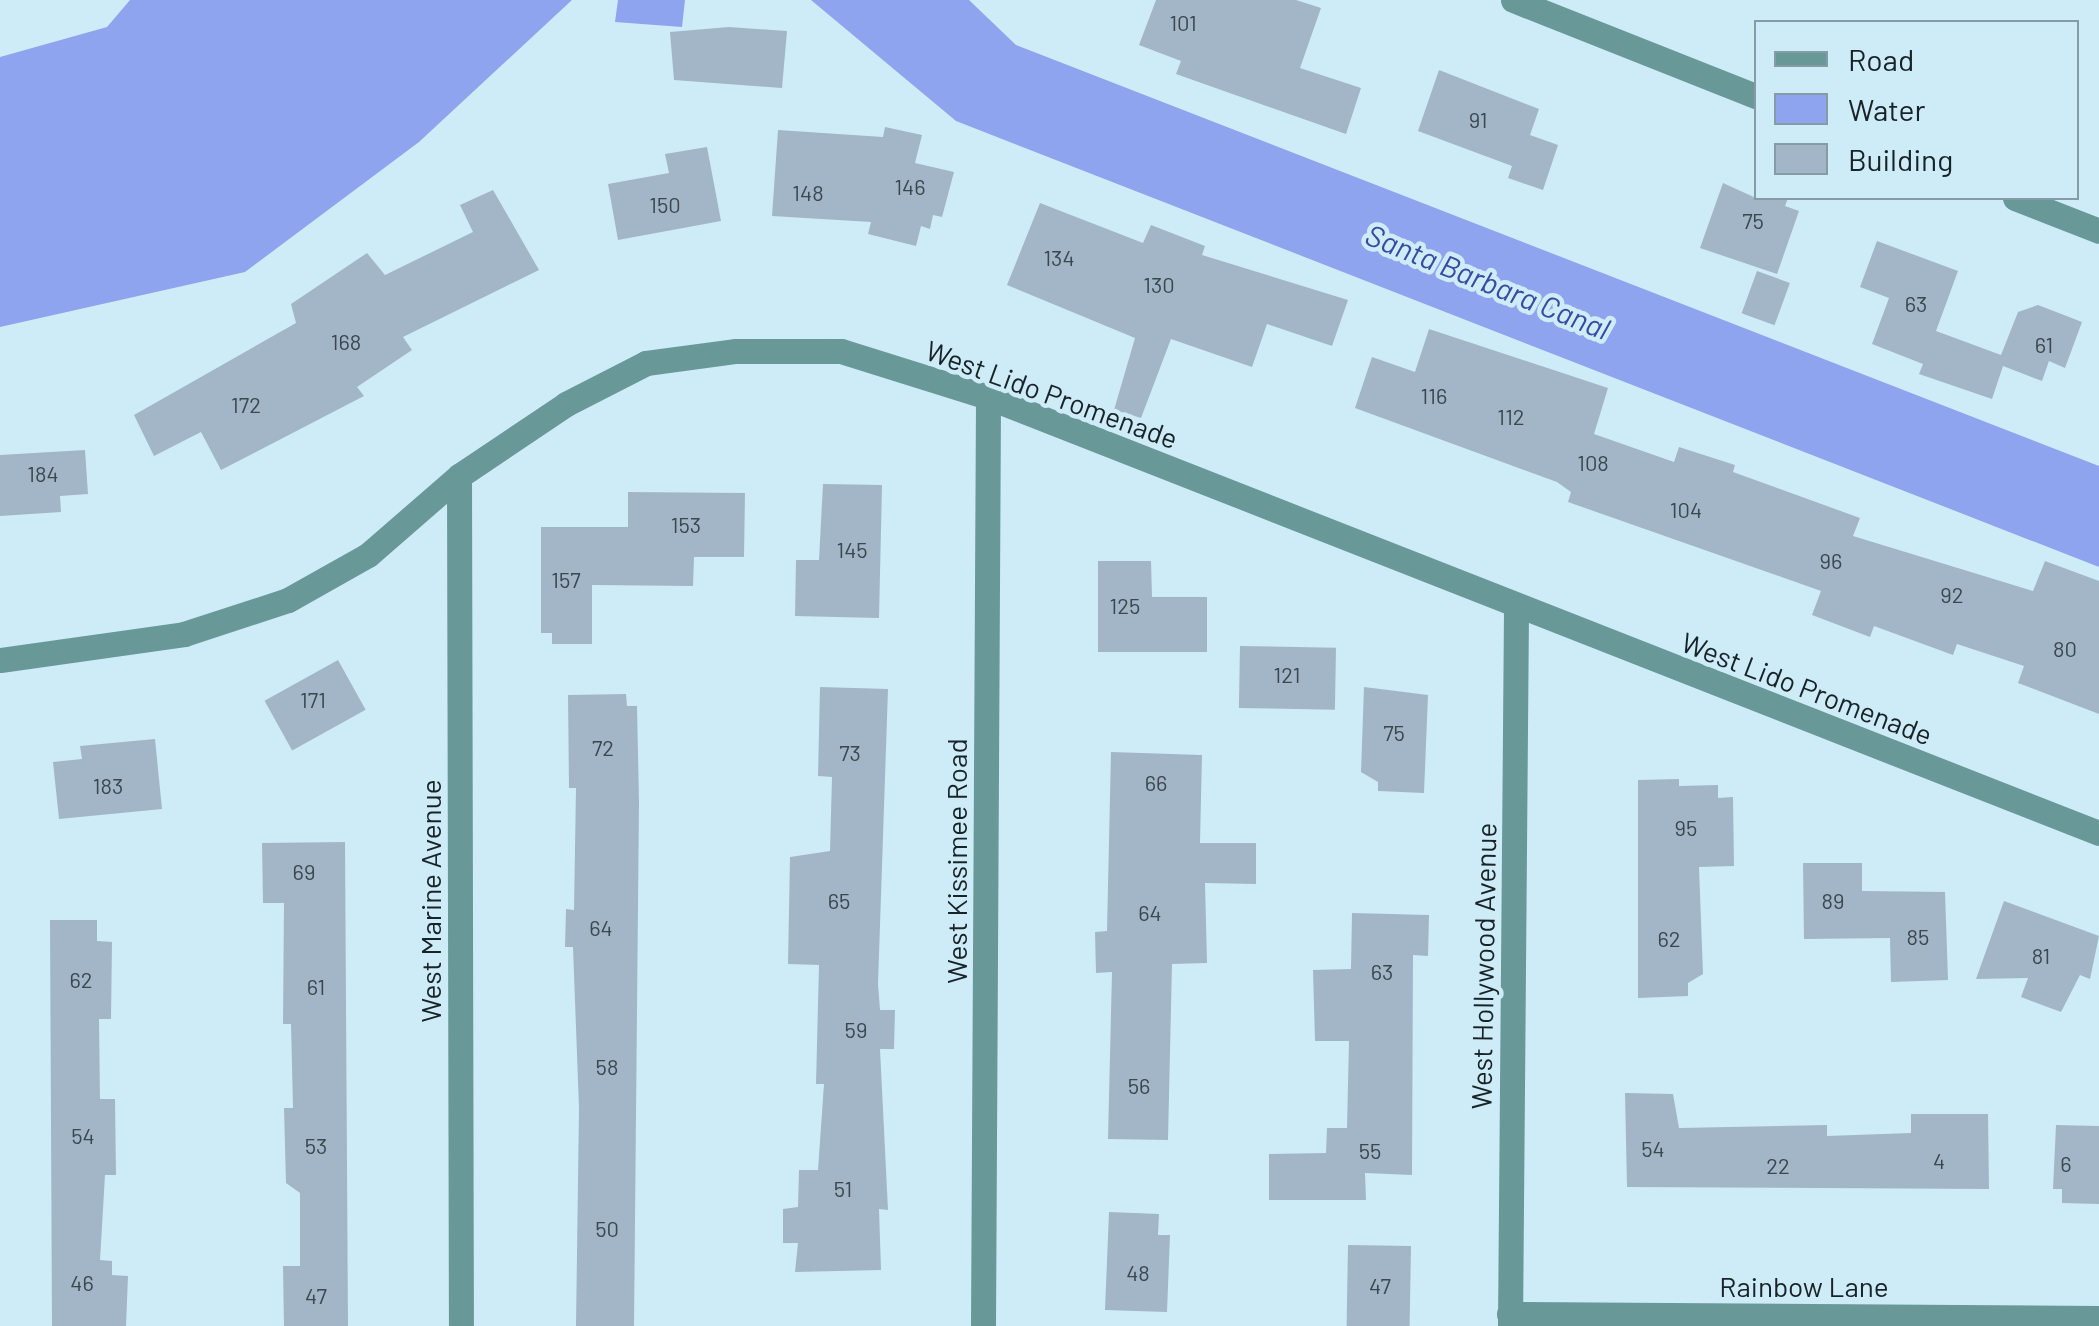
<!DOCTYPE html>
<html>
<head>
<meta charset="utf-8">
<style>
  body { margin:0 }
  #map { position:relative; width:2099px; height:1326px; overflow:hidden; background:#ceecf7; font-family:Barlow,sans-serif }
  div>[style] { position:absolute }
  .water>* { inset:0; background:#8ea4ef }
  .building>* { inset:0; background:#a2b6c8; transform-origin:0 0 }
  .minor>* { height:25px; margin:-12.5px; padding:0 12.5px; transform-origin:12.5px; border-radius:12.5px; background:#699899 }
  span { translate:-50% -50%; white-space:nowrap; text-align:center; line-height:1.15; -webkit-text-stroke:9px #ceecf7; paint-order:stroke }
  .number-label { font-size:22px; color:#3a484f }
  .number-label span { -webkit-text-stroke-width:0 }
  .street-label { font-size:28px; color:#182327 }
  .water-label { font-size:30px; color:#394aa2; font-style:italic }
  .legend { position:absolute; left:1754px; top:20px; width:325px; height:180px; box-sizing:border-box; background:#ceecf7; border:2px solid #859ca4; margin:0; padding:12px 18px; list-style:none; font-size:30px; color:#182327 }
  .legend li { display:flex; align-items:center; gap:20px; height:50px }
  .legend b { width:50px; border:2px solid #859ca4 }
</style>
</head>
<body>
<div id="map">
  <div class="water">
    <div style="clip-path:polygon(130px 0,572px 0,419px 142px,245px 272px,0 327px,0 57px,107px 27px)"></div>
    <div style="clip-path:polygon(618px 0,685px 0,682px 27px,615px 22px)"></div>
    <div style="clip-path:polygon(811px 0,969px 0,1016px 45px,2099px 466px,2099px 567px,956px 121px)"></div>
  </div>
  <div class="building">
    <div style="clip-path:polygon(1156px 0,1296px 0,1321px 8px,1300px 68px,1361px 88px,1346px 134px,1176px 74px,1181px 61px,1139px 45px)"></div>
    <div style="clip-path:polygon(729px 27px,787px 31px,782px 88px,674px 80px,670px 32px)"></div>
    <div style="clip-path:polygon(1439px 70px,1539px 109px,1530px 135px,1558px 145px,1543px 190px,1508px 178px,1512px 166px,1418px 131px)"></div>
    <div style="clip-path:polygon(885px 127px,922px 135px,915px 163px,954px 172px,942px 217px,933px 215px,930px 229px,921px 226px,916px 246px,868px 234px,871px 222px,772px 216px,778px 130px,883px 137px)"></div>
    <div style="clip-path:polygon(707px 147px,721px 221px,618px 240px,608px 184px,669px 173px,665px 154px)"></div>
    <div style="clip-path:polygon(1723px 183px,1756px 198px,1788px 198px,1785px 206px,1799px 211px,1777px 274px,1700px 248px)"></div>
    <div style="clip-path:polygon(493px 190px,539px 270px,403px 337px,412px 350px,357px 387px,364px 396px,221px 470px,201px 432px,154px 456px,134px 415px,296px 323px,291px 304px,367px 253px,385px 275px,473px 232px,460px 205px)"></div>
    <div style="clip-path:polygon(1040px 203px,1143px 243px,1151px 225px,1205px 246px,1202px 255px,1348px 300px,1332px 346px,1267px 324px,1252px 367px,1171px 339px,1141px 418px,1114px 410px,1135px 338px,1007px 285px)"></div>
    <div style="clip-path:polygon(1877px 241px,1958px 271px,1936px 331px,2001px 355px,2018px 312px,2038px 305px,2082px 322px,2065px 368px,2049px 361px,2042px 381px,2003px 366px,1992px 399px,1919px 374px,1923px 364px,1872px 344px,1889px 298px,1860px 287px)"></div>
    <div style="left:1757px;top:271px;width:35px;height:45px;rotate:20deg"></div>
    <div style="clip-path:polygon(1429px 329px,1608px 388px,1594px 434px,1674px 462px,1679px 447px,1735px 465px,1733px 472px,1860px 518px,1853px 536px,2033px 591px,2045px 561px,2099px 581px,2099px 714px,2018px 683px,2024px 666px,1957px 644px,1953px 655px,1874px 626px,1870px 637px,1812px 615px,1821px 591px,1568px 502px,1571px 492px,1557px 482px,1355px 408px,1372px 357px,1415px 372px)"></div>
    <div style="clip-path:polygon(85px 450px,88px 494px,60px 496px,61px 512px,0 516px,0 455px)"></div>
    <div style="clip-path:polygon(823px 484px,882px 485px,879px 618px,795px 616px,796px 560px,819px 560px)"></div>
    <div style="clip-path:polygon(628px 492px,745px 493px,744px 557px,694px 557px,693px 586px,592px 585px,592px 644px,552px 644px,552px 633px,541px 633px,541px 527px,628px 527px)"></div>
    <div style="clip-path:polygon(1098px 561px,1151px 561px,1152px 597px,1207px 597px,1207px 652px,1098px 652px)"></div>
    <div style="left:1240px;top:646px;width:96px;height:62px;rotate:1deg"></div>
    <div style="left:338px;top:660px;width:57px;height:84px;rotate:61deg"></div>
    <div style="clip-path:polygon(820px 687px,888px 689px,878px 984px,880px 1010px,895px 1010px,894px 1049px,880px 1049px,888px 1210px,879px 1209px,881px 1270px,795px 1272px,798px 1243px,783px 1243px,783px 1209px,798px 1207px,799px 1170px,818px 1170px,824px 1084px,816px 1084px,819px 965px,788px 964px,790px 857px,830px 851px,832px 777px,818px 776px)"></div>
    <div style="clip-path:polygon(1364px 687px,1428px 695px,1424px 793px,1378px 791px,1378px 782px,1361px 772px)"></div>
    <div style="clip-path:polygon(626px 694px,627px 706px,637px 706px,639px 801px,634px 1326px,576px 1326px,579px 1108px,573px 947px,565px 947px,566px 909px,574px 910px,576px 788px,569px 788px,568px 695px)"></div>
    <div style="clip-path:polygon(155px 739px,162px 809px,59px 819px,53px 762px,82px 759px,80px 746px)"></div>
    <div style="clip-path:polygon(1111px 752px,1202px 755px,1200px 843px,1256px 843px,1256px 884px,1205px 883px,1207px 963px,1172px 964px,1168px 1140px,1108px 1139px,1112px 972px,1096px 973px,1095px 932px,1107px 931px)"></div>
    <div style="clip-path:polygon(1679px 779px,1679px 786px,1718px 785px,1718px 798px,1733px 797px,1734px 866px,1699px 867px,1703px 974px,1688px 983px,1688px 996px,1638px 998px,1638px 780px)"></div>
    <div style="clip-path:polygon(345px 842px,348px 1326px,284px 1326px,283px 1266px,300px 1266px,300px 1193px,286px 1183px,284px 1108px,293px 1108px,291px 1024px,283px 1024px,284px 903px,263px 903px,262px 843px)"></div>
    <div style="clip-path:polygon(1803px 863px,1862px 863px,1862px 891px,1945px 892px,1948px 980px,1891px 982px,1890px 938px,1804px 939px)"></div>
    <div style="clip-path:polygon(2004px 901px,2099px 936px,2090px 979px,2080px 975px,2061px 1012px,2021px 997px,2028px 978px,1976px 979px)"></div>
    <div style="clip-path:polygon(1352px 913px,1429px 915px,1428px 956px,1413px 955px,1412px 1175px,1365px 1173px,1366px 1200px,1269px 1200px,1269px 1154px,1326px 1153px,1327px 1128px,1347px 1128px,1349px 1041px,1315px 1041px,1313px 970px,1351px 969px)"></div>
    <div style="clip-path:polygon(50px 920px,97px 920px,97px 941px,112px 942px,111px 1019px,99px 1019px,100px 1099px,115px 1099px,116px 1175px,105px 1175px,100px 1260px,112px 1261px,112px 1275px,128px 1276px,126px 1326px,52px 1326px)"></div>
    <div style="clip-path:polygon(1625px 1093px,1673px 1094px,1679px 1128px,1827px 1125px,1827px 1136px,1911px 1133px,1911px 1114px,1988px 1114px,1989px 1189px,1627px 1187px)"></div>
    <div style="clip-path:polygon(2056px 1125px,2099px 1126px,2099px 1204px,2062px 1203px,2062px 1189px,2053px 1189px)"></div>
    <div style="clip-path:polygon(1109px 1212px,1159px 1214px,1158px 1235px,1170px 1235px,1167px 1312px,1105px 1310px)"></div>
    <div style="left:1348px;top:1245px;width:63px;height:81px;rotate:1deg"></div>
  </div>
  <div class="minor">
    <div style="left:1513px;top:0;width:261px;rotate:21.6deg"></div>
    <div style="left:2015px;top:198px;width:90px;rotate:21.4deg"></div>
    <div style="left:459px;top:476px;width:850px;rotate:89.87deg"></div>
    <div style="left:0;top:660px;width:186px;rotate:-8deg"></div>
    <div style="left:184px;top:634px;width:109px;rotate:-18.1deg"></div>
    <div style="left:288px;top:600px;width:92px;rotate:-29.4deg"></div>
    <div style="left:368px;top:555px;width:121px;rotate:-41deg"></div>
    <div style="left:459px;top:476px;width:129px;rotate:-33.9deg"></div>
    <div style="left:566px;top:404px;width:90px;rotate:-27.1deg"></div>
    <div style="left:646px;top:363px;width:91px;rotate:-7.6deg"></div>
    <div style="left:736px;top:351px;width:105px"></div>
    <div style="left:841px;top:351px;width:154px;rotate:17.4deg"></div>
    <div style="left:988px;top:397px;width:1193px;rotate:21.43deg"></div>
    <div style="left:1509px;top:1314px;width:590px;rotate:0.39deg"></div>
    <div style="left:983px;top:1326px;width:929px;rotate:-89.69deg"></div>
    <div style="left:1510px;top:1326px;width:719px;rotate:-89.52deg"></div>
  </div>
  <div class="number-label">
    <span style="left:1183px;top:23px">101</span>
    <span style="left:1478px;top:120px">91</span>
    <span style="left:910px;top:187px">146</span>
    <span style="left:808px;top:193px">148</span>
    <span style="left:665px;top:205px">150</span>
    <span style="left:1753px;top:221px">75</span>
    <span style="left:1059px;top:258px">134</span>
    <span style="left:1159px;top:285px">130</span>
    <span style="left:1916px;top:304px">63</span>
    <span style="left:346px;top:342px">168</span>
    <span style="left:2044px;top:345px">61</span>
    <span style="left:1434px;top:396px">116</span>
    <span style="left:246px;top:405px">172</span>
    <span style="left:1511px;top:417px">112</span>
    <span style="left:1593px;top:463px">108</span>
    <span style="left:43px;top:474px">184</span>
    <span style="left:1686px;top:510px">104</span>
    <span style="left:686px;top:525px">153</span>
    <span style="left:852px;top:550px">145</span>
    <span style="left:1831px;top:561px">96</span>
    <span style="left:566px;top:580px">157</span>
    <span style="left:1952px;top:595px">92</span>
    <span style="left:1125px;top:606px">125</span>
    <span style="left:2065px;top:649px">80</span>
    <span style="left:1287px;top:675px">121</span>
    <span style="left:313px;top:700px">171</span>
    <span style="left:1394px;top:733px">75</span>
    <span style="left:603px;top:748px">72</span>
    <span style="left:850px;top:753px">73</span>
    <span style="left:1156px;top:783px">66</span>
    <span style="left:108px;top:786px">183</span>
    <span style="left:1686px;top:828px">95</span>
    <span style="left:304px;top:872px">69</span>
    <span style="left:839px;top:901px">65</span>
    <span style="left:1833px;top:901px">89</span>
    <span style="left:1150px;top:913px">64</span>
    <span style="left:601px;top:928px">64</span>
    <span style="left:1918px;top:937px">85</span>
    <span style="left:1669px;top:939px">62</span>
    <span style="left:2041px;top:956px">81</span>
    <span style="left:1382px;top:972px">63</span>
    <span style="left:81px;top:980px">62</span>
    <span style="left:316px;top:987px">61</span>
    <span style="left:856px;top:1030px">59</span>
    <span style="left:607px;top:1067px">58</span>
    <span style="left:1139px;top:1086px">56</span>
    <span style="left:83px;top:1136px">54</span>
    <span style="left:316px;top:1146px">53</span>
    <span style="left:1653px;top:1149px">54</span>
    <span style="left:1370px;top:1151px">55</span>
    <span style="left:1939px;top:1161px">4</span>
    <span style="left:2066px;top:1164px">6</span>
    <span style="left:1778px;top:1166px">22</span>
    <span style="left:843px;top:1189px">51</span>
    <span style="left:607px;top:1229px">50</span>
    <span style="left:1138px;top:1273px">48</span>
    <span style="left:82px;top:1283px">46</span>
    <span style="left:1380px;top:1286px">47</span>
    <span style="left:316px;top:1296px">47</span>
  </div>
  <div class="street-label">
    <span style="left:1052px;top:394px;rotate:20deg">West Lido Promenade</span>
    <span style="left:1807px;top:688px;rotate:21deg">West Lido Promenade</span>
    <span style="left:956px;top:861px;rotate:-90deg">West Kissimee Road</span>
    <span style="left:430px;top:901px;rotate:-90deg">West Marine Avenue</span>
    <span style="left:1483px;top:966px;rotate:-89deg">West Hollywood Avenue</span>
    <span style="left:1804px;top:1286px">Rainbow Lane</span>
  </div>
  <div class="water-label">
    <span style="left:1488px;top:281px;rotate:22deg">Santa Barbara Canal</span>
  </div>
  <ul class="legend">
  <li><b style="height:12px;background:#699899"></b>Road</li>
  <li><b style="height:28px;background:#8ea4ef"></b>Water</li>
  <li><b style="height:28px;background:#a2b6c8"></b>Building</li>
  </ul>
</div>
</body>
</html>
